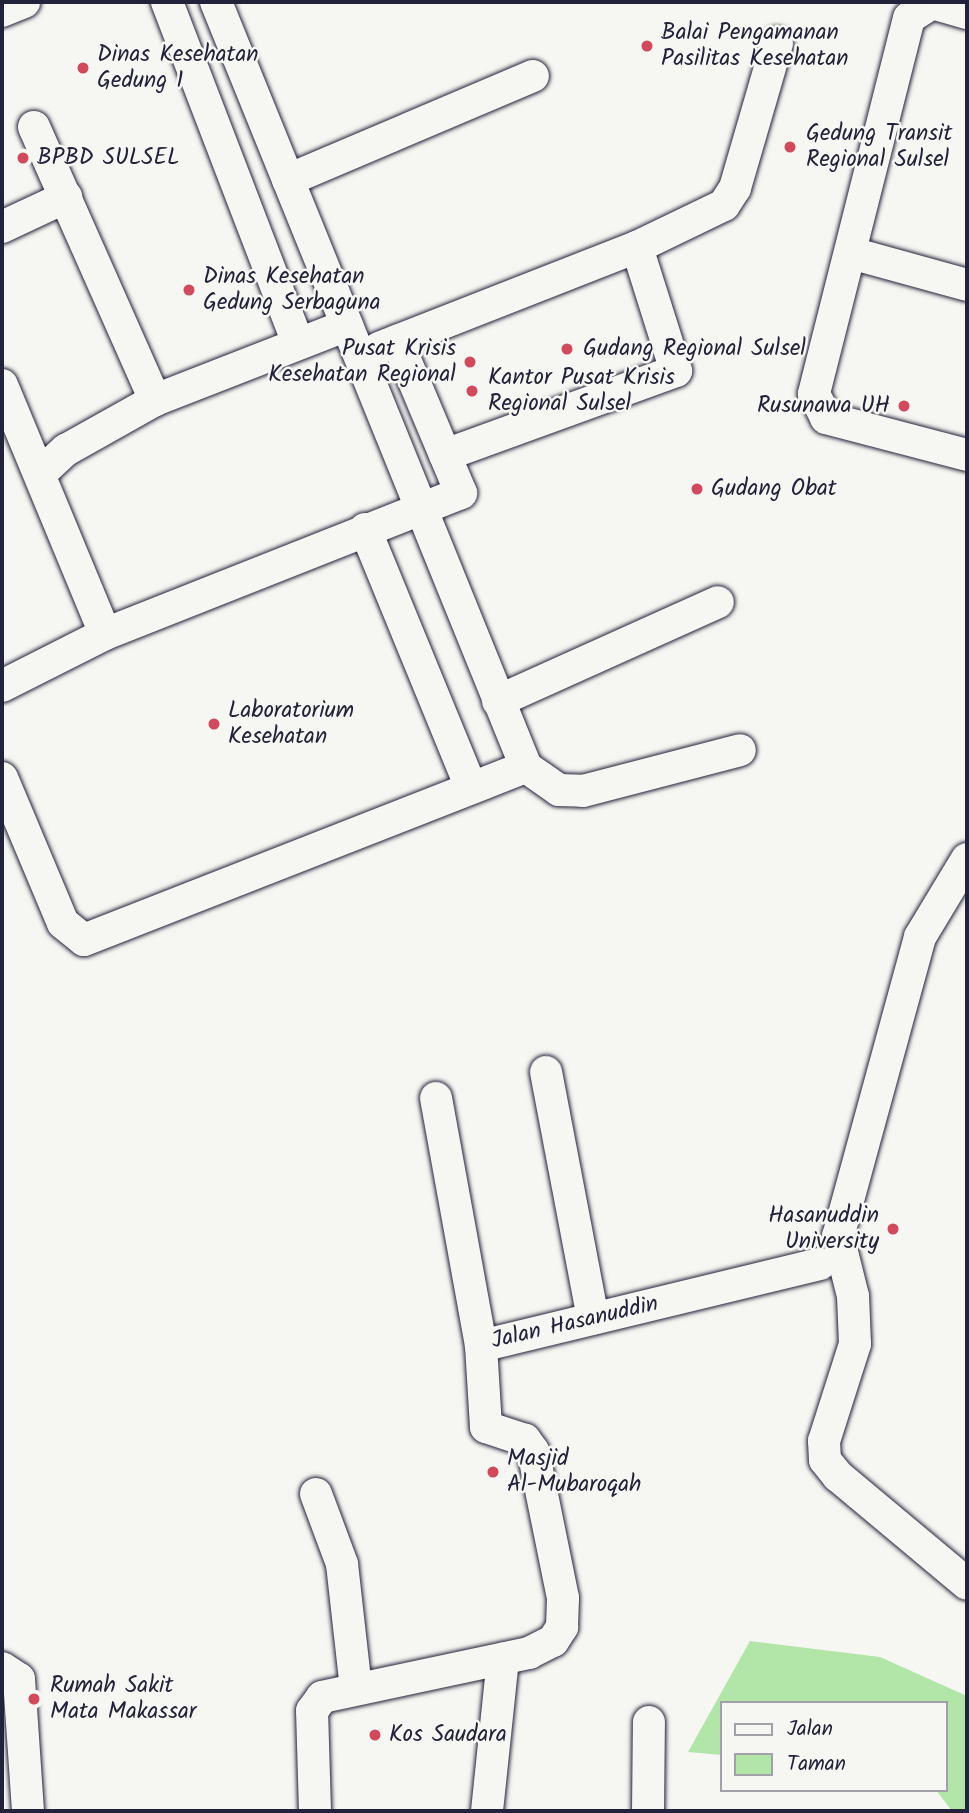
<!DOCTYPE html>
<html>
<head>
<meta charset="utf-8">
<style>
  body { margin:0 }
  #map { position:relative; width:969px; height:1813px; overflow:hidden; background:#f6f6f2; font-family:Kalam,sans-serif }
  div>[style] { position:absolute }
  .green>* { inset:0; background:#b1e6a8 }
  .roads { filter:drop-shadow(0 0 2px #22223b) drop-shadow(0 0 2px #22223b) }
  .minor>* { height:32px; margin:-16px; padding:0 16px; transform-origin:16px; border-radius:16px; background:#f6f6f2 }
  .dots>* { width:19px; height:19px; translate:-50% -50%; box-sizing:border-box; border:4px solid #f6f6f2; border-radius:50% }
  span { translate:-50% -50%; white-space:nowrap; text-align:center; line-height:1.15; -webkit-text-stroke:5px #f6f6f2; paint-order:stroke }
  .poi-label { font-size:23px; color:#22223b }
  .left { translate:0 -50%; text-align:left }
  .right { translate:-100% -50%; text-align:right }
  .street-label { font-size:23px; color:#22223b }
  .frame { position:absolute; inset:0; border:4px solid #22223b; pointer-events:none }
  .legend { position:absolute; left:720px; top:1701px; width:228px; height:91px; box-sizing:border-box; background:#f6f6f2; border:2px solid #a1a1a9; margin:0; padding:9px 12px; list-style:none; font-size:21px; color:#22223b }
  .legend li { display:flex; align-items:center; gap:14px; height:35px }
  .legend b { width:35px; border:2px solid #a1a1a9 }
</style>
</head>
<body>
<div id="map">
  <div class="green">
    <div style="clip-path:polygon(750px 1641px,880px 1657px,967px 1696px,967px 1811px,952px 1811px,936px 1790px,946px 1790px,946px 1703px,722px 1703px,722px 1755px,688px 1752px)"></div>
  </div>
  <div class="roads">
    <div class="minor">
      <div style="left:167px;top:2px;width:365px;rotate:69deg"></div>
      <div style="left:216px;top:2px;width:825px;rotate:67.94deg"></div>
      <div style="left:526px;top:767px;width:40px;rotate:34.9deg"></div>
      <div style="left:559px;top:790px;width:24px;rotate:2deg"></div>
      <div style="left:583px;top:791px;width:162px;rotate:-14.6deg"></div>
      <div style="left:2px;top:11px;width:24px;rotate:-22deg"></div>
      <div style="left:967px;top:13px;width:36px;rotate:-164deg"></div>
      <div style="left:932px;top:3px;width:27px;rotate:147deg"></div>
      <div style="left:909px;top:18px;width:388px;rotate:104.2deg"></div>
      <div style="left:814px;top:394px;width:27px;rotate:63deg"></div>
      <div style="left:826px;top:418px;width:146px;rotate:14.7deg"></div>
      <div style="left:34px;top:127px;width:299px;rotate:66.1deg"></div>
      <div style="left:288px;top:180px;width:266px;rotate:-23deg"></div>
      <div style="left:2px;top:227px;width:71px;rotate:-25.1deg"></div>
      <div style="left:851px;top:253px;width:120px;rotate:15.4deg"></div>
      <div style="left:379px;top:348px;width:277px;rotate:-21.4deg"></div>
      <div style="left:637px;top:247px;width:97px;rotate:-25.8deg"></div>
      <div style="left:724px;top:205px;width:20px;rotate:-57deg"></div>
      <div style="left:735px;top:188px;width:151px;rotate:-73.8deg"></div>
      <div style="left:2px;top:385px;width:269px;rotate:67.5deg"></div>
      <div style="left:445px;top:455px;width:246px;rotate:-20deg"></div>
      <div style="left:676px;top:371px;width:130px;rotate:-107.5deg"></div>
      <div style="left:42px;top:472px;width:33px;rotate:-43deg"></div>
      <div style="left:66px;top:450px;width:102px;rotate:-29.3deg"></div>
      <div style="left:155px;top:400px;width:206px;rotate:-21.3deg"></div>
      <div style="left:365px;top:529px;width:280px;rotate:67.7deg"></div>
      <div style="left:2px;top:686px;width:115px;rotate:-26.8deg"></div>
      <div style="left:105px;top:634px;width:383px;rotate:-21.6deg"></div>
      <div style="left:461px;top:493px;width:165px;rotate:-112.8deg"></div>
      <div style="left:498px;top:701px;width:241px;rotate:-24.2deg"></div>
      <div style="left:2px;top:778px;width:157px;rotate:67.2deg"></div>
      <div style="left:63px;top:923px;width:27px;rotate:39deg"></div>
      <div style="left:84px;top:940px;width:475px;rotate:-21.4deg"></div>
      <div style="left:967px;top:859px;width:91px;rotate:121.1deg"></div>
      <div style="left:920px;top:937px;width:310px;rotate:105.3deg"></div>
      <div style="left:838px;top:1236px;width:62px;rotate:76deg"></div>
      <div style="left:853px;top:1296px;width:48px;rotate:87.6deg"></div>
      <div style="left:855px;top:1344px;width:102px;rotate:107.7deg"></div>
      <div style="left:824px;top:1441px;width:19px;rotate:87deg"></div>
      <div style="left:825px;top:1460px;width:21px;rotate:51deg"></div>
      <div style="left:838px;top:1476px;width:168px;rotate:39.9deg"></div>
      <div style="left:546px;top:1072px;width:251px;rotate:79.2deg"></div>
      <div style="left:436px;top:1098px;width:252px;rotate:79.7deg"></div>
      <div style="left:316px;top:1494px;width:75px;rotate:69.6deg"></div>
      <div style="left:342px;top:1564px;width:126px;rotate:83.6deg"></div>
      <div style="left:2px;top:1668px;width:20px;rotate:33deg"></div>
      <div style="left:19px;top:1679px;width:132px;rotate:86.1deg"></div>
      <div style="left:315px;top:1811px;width:100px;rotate:-91.7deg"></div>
      <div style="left:312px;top:1711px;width:17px;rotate:-54deg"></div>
      <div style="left:322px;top:1697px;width:212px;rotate:-12deg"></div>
      <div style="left:529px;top:1653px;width:27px;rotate:-27deg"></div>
      <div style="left:553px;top:1641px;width:17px;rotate:-57deg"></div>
      <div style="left:562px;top:1627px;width:29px;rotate:-88deg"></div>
      <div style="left:563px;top:1598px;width:150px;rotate:-101.5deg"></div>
      <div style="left:533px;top:1451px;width:14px;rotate:-126deg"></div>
      <div style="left:525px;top:1440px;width:41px;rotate:-161.6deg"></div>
      <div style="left:486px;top:1427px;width:81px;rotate:-93.5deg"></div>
      <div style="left:481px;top:1346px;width:349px;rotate:-13.6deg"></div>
      <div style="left:487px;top:1811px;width:153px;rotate:-84deg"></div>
      <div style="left:648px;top:1811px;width:89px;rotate:-89.4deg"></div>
    </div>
  </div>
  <div class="dots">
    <div style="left:647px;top:46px;background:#d1495b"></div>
    <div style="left:83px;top:68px;background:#d1495b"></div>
    <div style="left:790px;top:147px;background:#d1495b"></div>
    <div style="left:23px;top:158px;background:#d1495b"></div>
    <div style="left:189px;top:290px;background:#d1495b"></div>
    <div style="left:567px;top:349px;background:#d1495b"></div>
    <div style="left:470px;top:362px;background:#d1495b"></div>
    <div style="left:472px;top:391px;background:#d1495b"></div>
    <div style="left:904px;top:406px;background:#d1495b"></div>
    <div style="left:697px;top:489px;background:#d1495b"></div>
    <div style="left:214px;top:724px;background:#d1495b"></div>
    <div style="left:893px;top:1229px;background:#d1495b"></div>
    <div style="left:493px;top:1472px;background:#d1495b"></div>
    <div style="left:34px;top:1699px;background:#d1495b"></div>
    <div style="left:375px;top:1735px;background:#d1495b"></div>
  </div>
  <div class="poi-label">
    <span class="left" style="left:661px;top:46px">Balai Pengamanan<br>Pasilitas Kesehatan</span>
    <span class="left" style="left:97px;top:68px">Dinas Kesehatan<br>Gedung 1</span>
    <span class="left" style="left:806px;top:147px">Gedung Transit<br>Regional Sulsel</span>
    <span class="left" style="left:37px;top:158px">BPBD SULSEL</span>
    <span class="left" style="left:203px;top:290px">Dinas Kesehatan<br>Gedung Serbaguna</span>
    <span class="right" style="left:456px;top:362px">Pusat Krisis<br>Kesehatan Regional</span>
    <span class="left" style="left:583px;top:349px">Gudang Regional Sulsel</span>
    <span class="left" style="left:488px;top:391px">Kantor Pusat Krisis<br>Regional Sulsel</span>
    <span class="right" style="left:890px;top:406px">Rusunawa UH</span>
    <span class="left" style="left:711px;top:489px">Gudang Obat</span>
    <span class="left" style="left:228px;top:724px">Laboratorium<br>Kesehatan</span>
    <span class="right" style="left:879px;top:1229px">Hasanuddin<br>University</span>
    <span class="left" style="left:507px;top:1472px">Masjid<br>Al-Mubaroqah</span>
    <span class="left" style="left:50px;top:1699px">Rumah Sakit<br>Mata Makassar</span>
    <span class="left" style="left:389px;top:1735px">Kos Saudara</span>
  </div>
  <div class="street-label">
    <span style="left:575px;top:1323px;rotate:-13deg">Jalan Hasanuddin</span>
  </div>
  <div class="frame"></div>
  <ul class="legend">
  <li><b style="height:9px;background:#f6f6f2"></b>Jalan</li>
  <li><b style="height:19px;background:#b1e6a8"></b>Taman</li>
  </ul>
</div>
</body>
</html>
